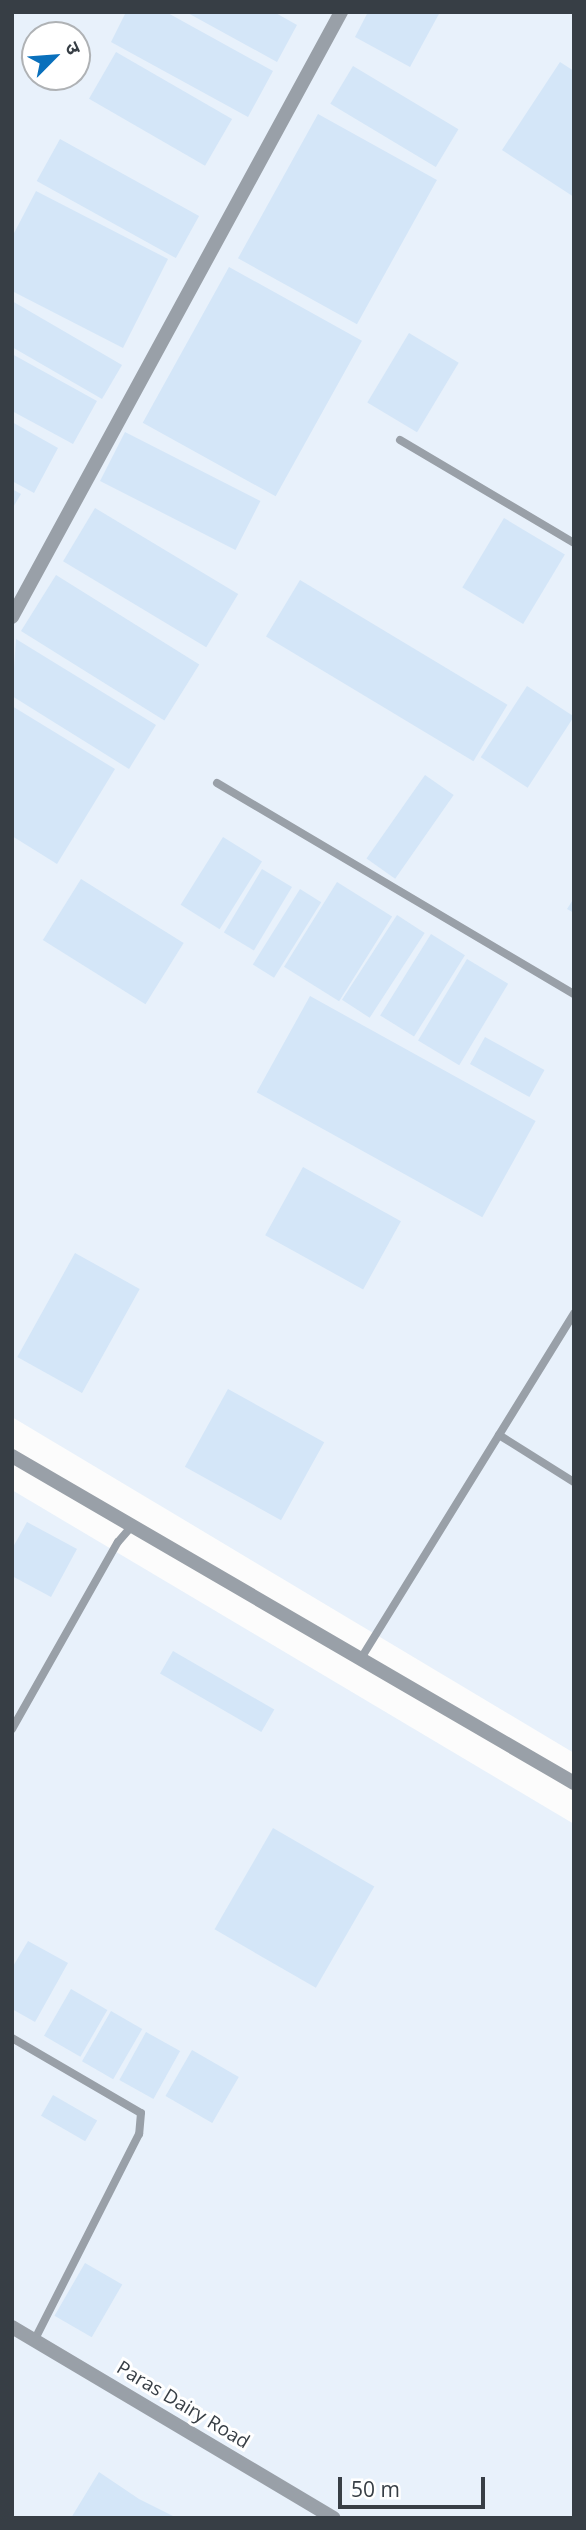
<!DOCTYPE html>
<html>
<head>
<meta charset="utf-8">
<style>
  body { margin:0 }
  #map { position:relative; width:586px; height:2530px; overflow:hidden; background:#fcfcfc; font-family:"Open Sans","Noto Sans Devanagari",sans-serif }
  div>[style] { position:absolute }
  .built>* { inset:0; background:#e8f1fb }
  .building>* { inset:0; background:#d4e6f8; transform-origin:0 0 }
  .service>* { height:8px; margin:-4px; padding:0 4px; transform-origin:4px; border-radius:4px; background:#99a0a8 }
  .minor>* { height:14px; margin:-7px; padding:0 7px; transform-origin:7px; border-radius:7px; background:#99a0a8 }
  .tertiary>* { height:14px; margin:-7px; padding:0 7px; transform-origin:7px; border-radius:7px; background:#99a0a8 }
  span { translate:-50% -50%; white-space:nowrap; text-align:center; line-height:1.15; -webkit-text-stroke:6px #fff; paint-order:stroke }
  .street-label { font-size:19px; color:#373e45 }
  .frame { position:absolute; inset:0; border:14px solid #373e45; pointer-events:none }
  .north { position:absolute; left:21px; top:21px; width:70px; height:70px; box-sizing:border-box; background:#fff; border:2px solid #afb2b5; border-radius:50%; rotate:65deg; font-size:19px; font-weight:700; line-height:28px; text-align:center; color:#373e45 }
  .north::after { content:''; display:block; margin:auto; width:24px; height:32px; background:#0a70bc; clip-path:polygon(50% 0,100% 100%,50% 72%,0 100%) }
  .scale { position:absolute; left:338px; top:2477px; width:147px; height:32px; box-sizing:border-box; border:4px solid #373e45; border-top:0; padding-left:9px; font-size:21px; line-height:24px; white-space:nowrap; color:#373e45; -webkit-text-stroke:5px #fff; paint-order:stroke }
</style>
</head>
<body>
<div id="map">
  <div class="built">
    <div style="clip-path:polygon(evenodd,12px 12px,574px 12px,574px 1753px,12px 1417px,12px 12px,35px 35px,77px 35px,77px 77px,35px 77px,35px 35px)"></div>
    <div style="clip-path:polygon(12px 1490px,574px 1824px,574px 2518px,12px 2518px)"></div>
  </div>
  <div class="building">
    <div style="clip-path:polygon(126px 12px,166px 12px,273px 71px,248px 117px,111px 42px)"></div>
    <div style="clip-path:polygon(186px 12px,274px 12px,297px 25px,277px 62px)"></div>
    <div style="clip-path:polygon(368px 12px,440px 12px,410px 67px,355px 37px)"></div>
    <div style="left:116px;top:52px;width:134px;height:54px;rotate:30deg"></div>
    <div style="clip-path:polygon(560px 62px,574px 71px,574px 197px,502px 150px)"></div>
    <div style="left:353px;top:66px;width:123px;height:44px;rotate:31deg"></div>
    <div style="left:318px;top:114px;width:136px;height:165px;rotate:29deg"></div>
    <div style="left:60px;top:139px;width:159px;height:48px;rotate:29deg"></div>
    <div style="clip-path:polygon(36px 191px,168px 259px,123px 348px,12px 291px,12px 237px)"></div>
    <div style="left:229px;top:267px;width:152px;height:178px;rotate:29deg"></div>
    <div style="clip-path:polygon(12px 301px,122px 365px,102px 399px,12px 347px)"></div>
    <div style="left:409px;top:333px;width:58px;height:81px;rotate:31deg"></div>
    <div style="clip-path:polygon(12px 354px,97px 401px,73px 444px,12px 411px)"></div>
    <div style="clip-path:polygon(12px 422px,58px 448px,34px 493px,12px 481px)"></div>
    <div style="left:125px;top:432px;width:152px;height:55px;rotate:27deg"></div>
    <div style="clip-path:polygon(12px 489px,21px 494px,12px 509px)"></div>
    <div style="left:95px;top:508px;width:167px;height:62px;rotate:31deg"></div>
    <div style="left:504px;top:518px;width:71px;height:81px;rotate:31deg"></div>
    <div style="left:56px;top:575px;width:169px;height:66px;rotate:32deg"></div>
    <div style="left:300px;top:580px;width:242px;height:66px;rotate:31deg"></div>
    <div style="clip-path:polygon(16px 639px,156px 725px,129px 769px,12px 696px)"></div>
    <div style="left:527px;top:686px;width:56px;height:85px;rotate:33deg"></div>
    <div style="clip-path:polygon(12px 706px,115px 769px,57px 864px,12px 836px)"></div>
    <div style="left:425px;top:775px;width:35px;height:102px;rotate:35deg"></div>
    <div style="left:223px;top:837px;width:46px;height:80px;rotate:32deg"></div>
    <div style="left:262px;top:869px;width:35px;height:74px;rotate:31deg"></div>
    <div style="left:81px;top:879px;width:121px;height:72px;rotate:32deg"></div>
    <div style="left:337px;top:882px;width:65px;height:100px;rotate:32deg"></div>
    <div style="left:300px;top:889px;width:25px;height:89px;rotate:32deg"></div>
    <div style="clip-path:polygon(574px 898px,574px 913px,567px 909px)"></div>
    <div style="left:397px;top:915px;width:33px;height:101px;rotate:33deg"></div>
    <div style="left:431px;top:934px;width:40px;height:96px;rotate:32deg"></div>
    <div style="left:467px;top:959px;width:48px;height:95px;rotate:31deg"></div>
    <div style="left:310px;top:996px;width:258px;height:110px;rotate:29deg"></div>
    <div style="left:485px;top:1037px;width:68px;height:31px;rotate:29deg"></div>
    <div style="left:303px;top:1167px;width:112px;height:78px;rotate:29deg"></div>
    <div style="left:75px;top:1253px;width:74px;height:119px;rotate:29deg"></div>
    <div style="left:228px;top:1389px;width:110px;height:89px;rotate:29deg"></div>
    <div style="clip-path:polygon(27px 1522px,77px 1549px,51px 1597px,12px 1576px,12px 1549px)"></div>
    <div style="left:173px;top:1651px;width:117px;height:26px;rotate:30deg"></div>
    <div style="left:273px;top:1828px;width:117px;height:117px;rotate:30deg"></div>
    <div style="clip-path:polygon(28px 1941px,68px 1963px,35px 2022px,12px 2009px,12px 1968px)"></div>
    <div style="left:71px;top:1989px;width:42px;height:54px;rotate:30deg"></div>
    <div style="left:111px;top:2011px;width:36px;height:58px;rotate:30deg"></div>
    <div style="left:146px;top:2032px;width:39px;height:55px;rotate:29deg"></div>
    <div style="left:192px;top:2050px;width:54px;height:53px;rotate:30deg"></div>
    <div style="left:53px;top:2095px;width:51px;height:24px;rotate:30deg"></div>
    <div style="left:85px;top:2263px;width:43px;height:61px;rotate:30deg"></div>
    <div style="clip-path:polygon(99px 2472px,139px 2499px,177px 2518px,71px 2518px)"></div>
  </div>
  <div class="service">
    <div style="left:400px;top:440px;width:202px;rotate:30.6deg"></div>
    <div style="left:217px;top:783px;width:415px;rotate:30.6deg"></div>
    <div style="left:499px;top:1435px;width:89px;rotate:32.1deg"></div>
    <div style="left:360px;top:1660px;width:408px;rotate:-58.3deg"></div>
    <div style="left:12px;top:1729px;width:215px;rotate:-60.5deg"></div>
    <div style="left:118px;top:1542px;width:21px;rotate:-49deg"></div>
    <div style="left:12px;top:2038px;width:149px;rotate:30.2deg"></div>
    <div style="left:141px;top:2113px;width:21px;rotate:95deg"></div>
    <div style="left:139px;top:2134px;width:230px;rotate:116.9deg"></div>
  </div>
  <div class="minor">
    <div style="left:12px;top:617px;width:689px;rotate:-61.46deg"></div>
  </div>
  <div class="tertiary">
    <div style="left:12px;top:1456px;width:650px;rotate:30.19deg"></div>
    <div style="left:12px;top:2327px;width:374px;rotate:30.7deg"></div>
  </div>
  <div class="street-label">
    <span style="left:183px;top:2405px;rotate:31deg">Paras Dairy Road</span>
  </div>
  <div class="frame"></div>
  <div class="north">उ</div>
  <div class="scale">50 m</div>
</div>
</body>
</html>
